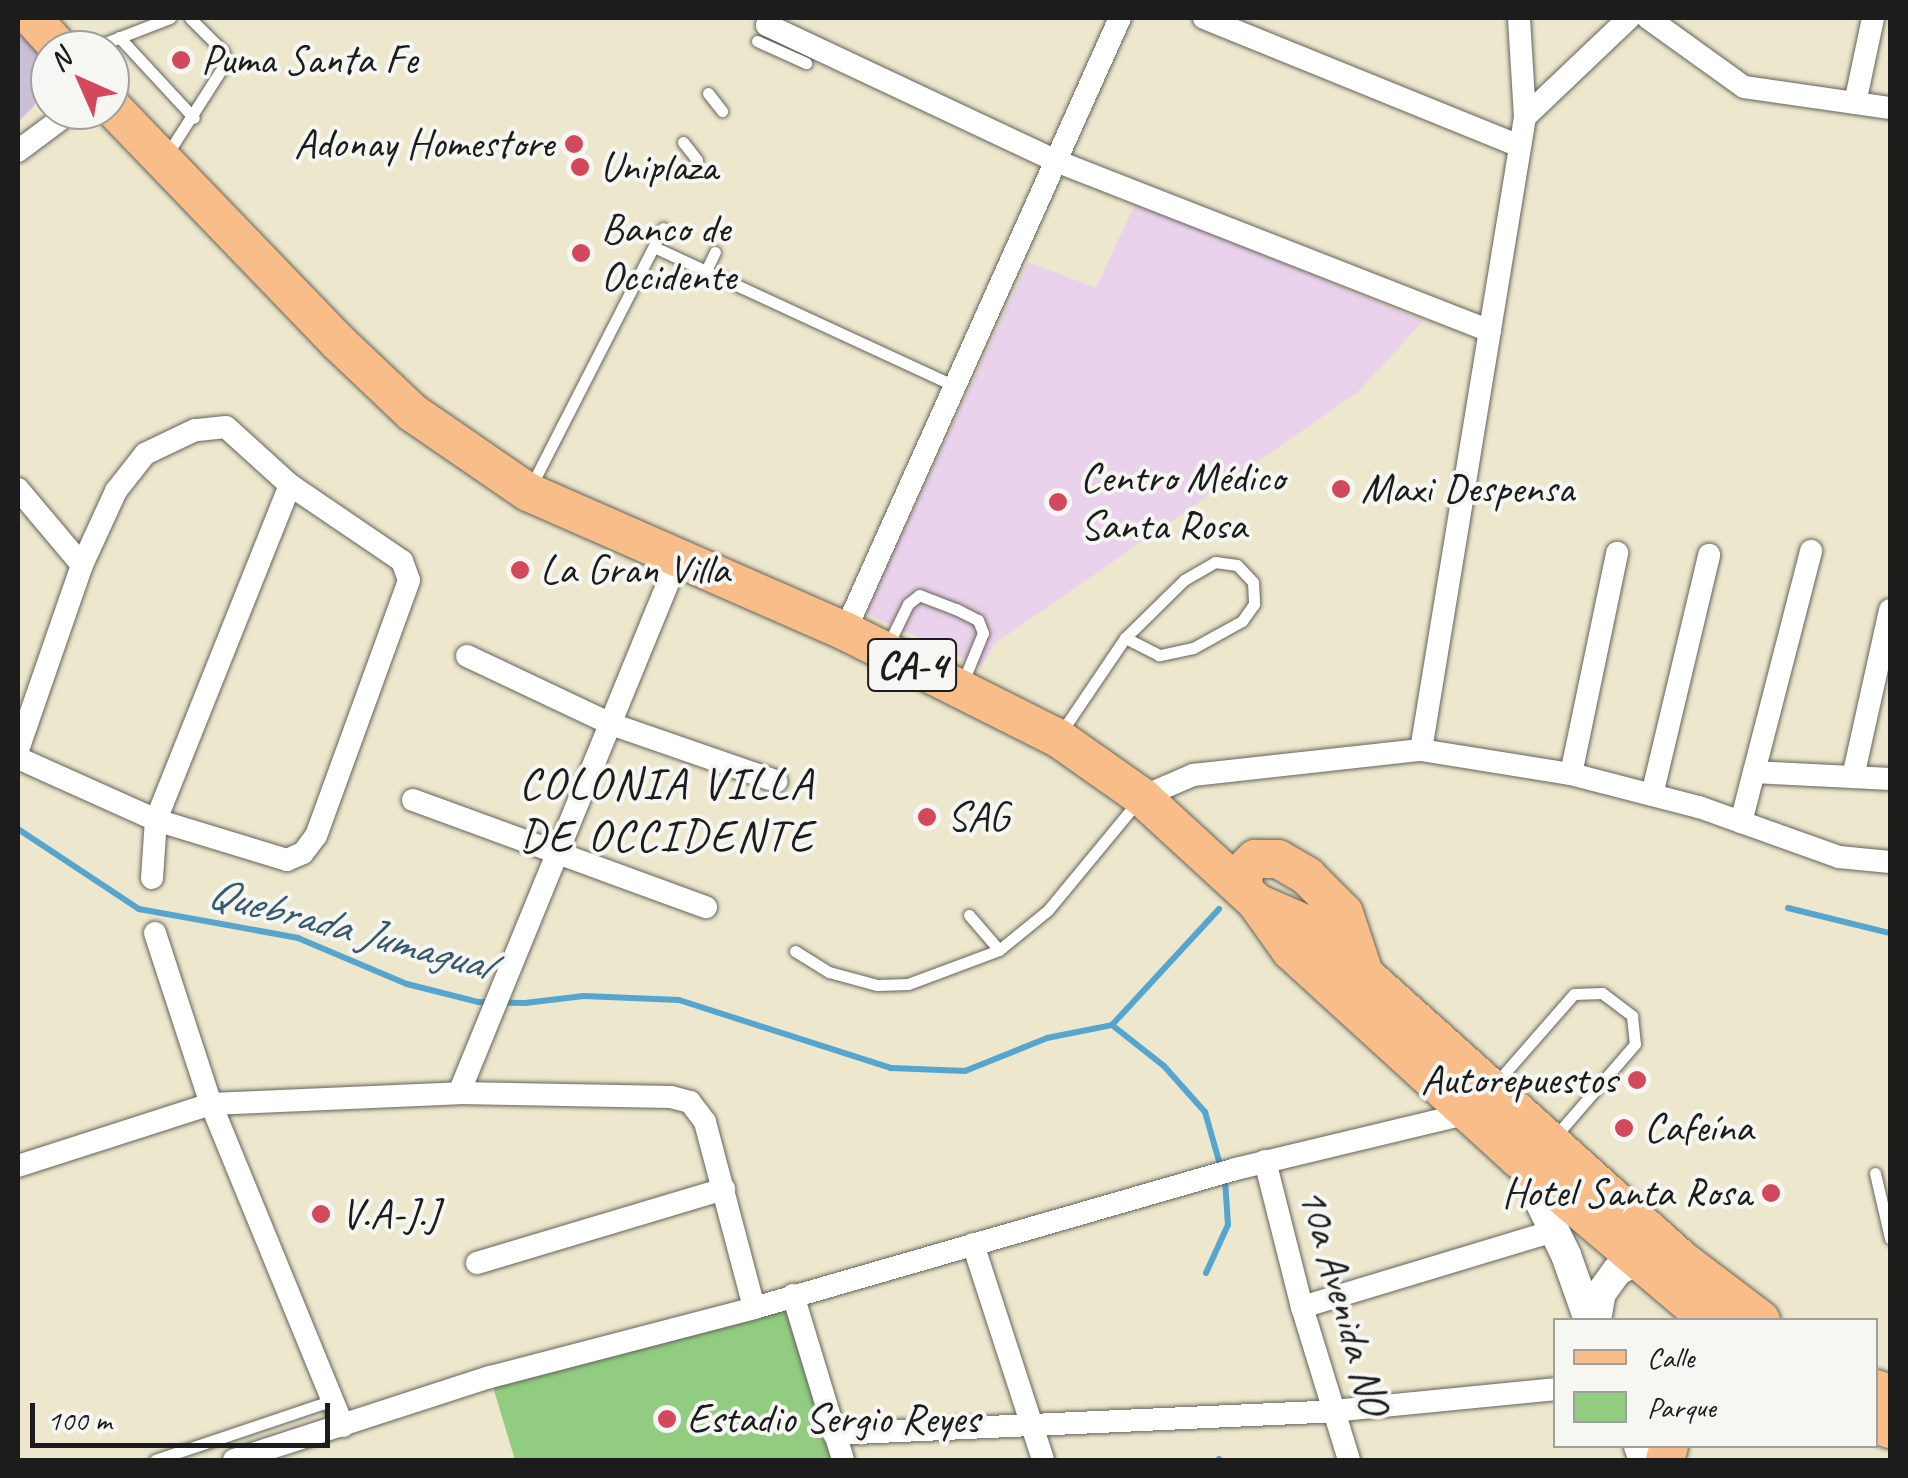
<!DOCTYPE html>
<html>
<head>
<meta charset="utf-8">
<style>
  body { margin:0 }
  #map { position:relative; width:1908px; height:1478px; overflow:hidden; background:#ece7cd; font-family:Caveat,sans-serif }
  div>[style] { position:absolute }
  .built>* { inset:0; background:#ead1ec }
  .industrial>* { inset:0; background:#cabfd6 }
  .green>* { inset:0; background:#91cc81 }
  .stream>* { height:6px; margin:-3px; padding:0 3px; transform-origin:3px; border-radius:3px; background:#55a5cf }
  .roads { filter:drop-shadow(0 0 2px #65635a) drop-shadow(0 0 2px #65635a) }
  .service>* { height:11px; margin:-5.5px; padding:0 5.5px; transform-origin:5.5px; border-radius:5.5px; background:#fff }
  .minor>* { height:22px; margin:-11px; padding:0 11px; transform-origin:11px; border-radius:11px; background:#fff }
  .tertiary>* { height:30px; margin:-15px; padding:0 15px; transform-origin:15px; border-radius:15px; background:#fff }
  .primary>* { height:38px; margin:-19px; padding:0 19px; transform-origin:19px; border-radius:19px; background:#f8bd88 }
  .dots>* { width:28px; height:28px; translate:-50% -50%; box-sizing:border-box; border:5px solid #f6f6f2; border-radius:50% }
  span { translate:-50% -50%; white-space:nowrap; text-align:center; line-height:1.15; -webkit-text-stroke:8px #f6f6f2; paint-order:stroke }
  .shield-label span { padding:2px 8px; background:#f6f6f2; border:2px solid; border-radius:8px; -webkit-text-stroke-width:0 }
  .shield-label { font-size:40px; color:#1c1c1c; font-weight:700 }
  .poi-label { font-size:42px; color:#1c1c1c }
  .left { translate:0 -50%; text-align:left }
  .right { translate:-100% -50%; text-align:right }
  .street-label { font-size:42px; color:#1c1c1c }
  .neighbourhood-label { font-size:45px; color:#1c1c1c; letter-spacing:2.5px }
  .water-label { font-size:45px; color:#365a6d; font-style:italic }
  .frame { position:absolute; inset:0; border:20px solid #1c1c1c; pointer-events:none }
  .legend { position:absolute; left:1553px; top:1318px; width:325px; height:130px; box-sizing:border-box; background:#f6f6f2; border:2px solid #9f9f9c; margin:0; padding:12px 18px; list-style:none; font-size:30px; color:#1c1c1c }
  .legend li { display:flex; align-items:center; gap:20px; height:50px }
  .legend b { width:50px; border:2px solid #9f9f9c }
  .north { position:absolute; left:30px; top:30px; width:100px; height:100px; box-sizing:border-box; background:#f6f6f2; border:2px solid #9f9f9c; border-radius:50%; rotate:315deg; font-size:28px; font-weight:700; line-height:40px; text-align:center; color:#1c1c1c }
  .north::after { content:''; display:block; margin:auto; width:35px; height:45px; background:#d1495b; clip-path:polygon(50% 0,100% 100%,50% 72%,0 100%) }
  .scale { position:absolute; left:30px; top:1403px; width:300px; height:45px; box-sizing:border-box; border:5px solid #1c1c1c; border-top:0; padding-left:12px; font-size:30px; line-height:35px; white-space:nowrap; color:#1c1c1c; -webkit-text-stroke:8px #f6f6f2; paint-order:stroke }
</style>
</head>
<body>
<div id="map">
  <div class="built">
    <div style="clip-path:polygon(1136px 202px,1423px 321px,1358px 392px,994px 644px,981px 667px,866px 613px,1028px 262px,1096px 288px)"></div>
  </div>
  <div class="industrial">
    <div style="clip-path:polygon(18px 25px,38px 49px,41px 80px,34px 106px,18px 122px)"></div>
  </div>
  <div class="green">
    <div style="clip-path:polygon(793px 1295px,845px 1460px,515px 1460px,490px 1377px)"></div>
  </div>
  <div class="stream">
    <div style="left:18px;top:829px;width:145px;rotate:33.5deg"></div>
    <div style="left:139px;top:909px;width:162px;rotate:10.3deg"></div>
    <div style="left:298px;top:938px;width:118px;rotate:22.9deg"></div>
    <div style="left:407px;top:984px;width:73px;rotate:14.2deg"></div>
    <div style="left:478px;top:1002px;width:47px;rotate:1.2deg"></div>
    <div style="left:525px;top:1003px;width:59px;rotate:-6.8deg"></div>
    <div style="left:584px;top:996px;width:95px;rotate:2.4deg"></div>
    <div style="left:679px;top:1000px;width:223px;rotate:17.8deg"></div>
    <div style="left:891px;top:1068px;width:74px;rotate:2.3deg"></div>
    <div style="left:965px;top:1071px;width:88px;rotate:-21.9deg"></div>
    <div style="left:1047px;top:1038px;width:66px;rotate:-11.3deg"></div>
    <div style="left:1112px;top:1025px;width:158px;rotate:-47.3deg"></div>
    <div style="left:1788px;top:908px;width:105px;rotate:13.8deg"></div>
    <div style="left:1112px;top:1025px;width:66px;rotate:38.3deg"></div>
    <div style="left:1164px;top:1066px;width:62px;rotate:48.3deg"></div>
    <div style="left:1205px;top:1112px;width:58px;rotate:74.1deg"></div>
    <div style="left:1206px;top:1273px;width:53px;rotate:-65.4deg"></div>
    <div style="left:1228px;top:1225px;width:45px;rotate:-93.8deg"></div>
    <div style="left:1219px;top:1460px;width:1px;rotate:-90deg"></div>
  </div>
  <div class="roads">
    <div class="service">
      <div style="left:119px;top:37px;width:110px;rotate:47.2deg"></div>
      <div style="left:757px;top:41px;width:54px;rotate:24.2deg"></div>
      <div style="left:87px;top:50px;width:89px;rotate:-21.1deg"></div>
      <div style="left:708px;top:93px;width:23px;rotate:52deg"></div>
      <div style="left:683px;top:142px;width:23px;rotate:52deg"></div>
      <div style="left:166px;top:156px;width:112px;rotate:-57.4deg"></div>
      <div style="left:226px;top:62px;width:11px;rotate:-105deg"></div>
      <div style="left:223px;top:51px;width:47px;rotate:-135deg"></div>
      <div style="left:654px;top:247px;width:332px;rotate:24.8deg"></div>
      <div style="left:706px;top:271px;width:21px;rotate:-65deg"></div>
      <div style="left:530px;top:488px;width:292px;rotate:-62.9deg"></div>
      <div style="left:887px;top:647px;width:48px;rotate:-64deg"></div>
      <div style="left:908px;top:604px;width:14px;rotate:-39deg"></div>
      <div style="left:919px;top:595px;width:40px;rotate:21deg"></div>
      <div style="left:956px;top:609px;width:25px;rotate:27deg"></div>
      <div style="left:978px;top:620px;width:14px;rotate:69deg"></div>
      <div style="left:983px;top:633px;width:55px;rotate:112.4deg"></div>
      <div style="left:1060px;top:734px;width:116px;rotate:-55.9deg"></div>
      <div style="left:1125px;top:638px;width:83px;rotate:-44.5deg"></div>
      <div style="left:1184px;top:580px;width:36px;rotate:-30deg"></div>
      <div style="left:1215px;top:562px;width:22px;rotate:8deg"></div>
      <div style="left:1237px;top:565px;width:23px;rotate:47deg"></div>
      <div style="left:1253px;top:582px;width:22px;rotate:87deg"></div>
      <div style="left:1254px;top:604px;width:21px;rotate:125deg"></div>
      <div style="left:1242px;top:621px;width:56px;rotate:151.1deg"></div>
      <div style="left:1193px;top:648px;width:35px;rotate:168deg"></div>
      <div style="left:1159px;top:655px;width:38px;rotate:-153deg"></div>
      <div style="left:969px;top:915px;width:46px;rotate:49.4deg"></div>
      <div style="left:999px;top:950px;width:63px;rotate:-39.2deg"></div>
      <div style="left:1048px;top:910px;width:143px;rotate:-50.4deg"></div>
      <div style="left:795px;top:951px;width:40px;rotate:32deg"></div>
      <div style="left:829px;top:972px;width:50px;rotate:15.2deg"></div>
      <div style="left:877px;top:985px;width:31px;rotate:-2deg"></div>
      <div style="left:908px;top:984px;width:97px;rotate:-20.5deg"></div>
      <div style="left:1496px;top:1083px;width:118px;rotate:-48.8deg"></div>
      <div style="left:1574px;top:994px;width:28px;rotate:-2deg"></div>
      <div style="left:1602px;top:993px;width:38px;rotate:37deg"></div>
      <div style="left:1632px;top:1016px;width:28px;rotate:84deg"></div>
      <div style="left:1635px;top:1044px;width:124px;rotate:130.8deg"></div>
      <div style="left:1875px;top:1173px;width:67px;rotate:77deg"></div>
      <div style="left:155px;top:1460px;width:188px;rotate:-18.6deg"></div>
    </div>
    <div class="minor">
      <div style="left:771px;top:18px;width:8px;rotate:120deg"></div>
      <div style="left:767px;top:25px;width:319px;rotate:25.2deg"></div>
      <div style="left:1056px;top:161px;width:466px;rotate:21.4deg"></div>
      <div style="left:1204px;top:18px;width:341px;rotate:22.1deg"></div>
      <div style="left:1648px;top:18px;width:118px;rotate:35.7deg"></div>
      <div style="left:1744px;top:87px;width:148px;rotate:8.2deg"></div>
      <div style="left:1855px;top:103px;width:87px;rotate:-78deg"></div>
      <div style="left:1525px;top:117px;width:144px;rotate:-43.6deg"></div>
      <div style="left:18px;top:151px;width:69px;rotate:-36.7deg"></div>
      <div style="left:18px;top:489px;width:99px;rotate:49.9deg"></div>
      <div style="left:82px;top:565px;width:196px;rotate:109.1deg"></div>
      <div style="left:845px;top:631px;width:672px;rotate:-65.84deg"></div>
      <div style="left:467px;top:656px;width:159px;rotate:25.3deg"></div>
      <div style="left:611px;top:724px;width:175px;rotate:19.1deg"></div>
      <div style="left:1421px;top:750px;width:641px;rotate:-80.67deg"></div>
      <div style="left:1525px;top:117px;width:99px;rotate:-93.5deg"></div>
      <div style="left:18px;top:758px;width:151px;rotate:24.2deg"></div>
      <div style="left:156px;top:820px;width:137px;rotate:17deg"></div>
      <div style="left:287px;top:860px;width:17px;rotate:-24deg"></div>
      <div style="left:303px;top:853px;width:21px;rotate:-53deg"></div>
      <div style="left:316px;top:836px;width:272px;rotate:-70deg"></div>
      <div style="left:409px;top:580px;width:20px;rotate:-110deg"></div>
      <div style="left:402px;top:561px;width:135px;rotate:-145.8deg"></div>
      <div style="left:290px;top:485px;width:86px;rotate:-137.8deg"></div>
      <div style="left:226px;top:427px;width:31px;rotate:174deg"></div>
      <div style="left:195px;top:430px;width:55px;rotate:154.4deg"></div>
      <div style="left:145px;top:454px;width:47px;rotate:128.1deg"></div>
      <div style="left:116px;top:491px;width:81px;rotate:114.7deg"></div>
      <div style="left:1754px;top:772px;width:136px;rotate:2.9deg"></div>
      <div style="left:1571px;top:774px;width:226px;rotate:-78.2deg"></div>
      <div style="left:1853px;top:777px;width:171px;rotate:-77.5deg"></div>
      <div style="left:1652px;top:795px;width:247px;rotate:-76.6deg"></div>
      <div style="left:1142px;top:797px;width:56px;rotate:-23.3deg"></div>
      <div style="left:1193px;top:775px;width:229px;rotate:-6.3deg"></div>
      <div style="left:1421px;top:750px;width:152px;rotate:9.1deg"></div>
      <div style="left:1571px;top:774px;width:132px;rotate:14.5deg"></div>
      <div style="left:1699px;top:807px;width:149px;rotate:19.7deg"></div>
      <div style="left:1839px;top:857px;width:51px;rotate:5.6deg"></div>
      <div style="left:413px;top:800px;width:312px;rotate:20.1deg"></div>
      <div style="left:1741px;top:822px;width:280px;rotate:-75.5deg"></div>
      <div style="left:152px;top:878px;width:58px;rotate:-86.1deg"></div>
      <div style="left:156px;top:820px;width:361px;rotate:-68.2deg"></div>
      <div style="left:155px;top:933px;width:180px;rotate:71.9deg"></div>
      <div style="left:211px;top:1104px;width:348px;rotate:67.7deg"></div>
      <div style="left:459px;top:1093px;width:580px;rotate:-67.72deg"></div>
      <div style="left:1265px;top:1161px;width:151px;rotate:75.8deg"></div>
      <div style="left:1302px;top:1307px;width:160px;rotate:72.9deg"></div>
      <div style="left:18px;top:1166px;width:203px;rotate:-17.8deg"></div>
      <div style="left:211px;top:1104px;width:248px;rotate:-2.5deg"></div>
      <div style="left:459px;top:1093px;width:212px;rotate:1.1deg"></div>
      <div style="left:671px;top:1097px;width:20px;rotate:15deg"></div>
      <div style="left:690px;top:1102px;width:25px;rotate:53deg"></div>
      <div style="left:705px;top:1122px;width:192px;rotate:75.2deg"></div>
      <div style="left:973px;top:1244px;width:227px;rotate:72deg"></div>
      <div style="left:477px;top:1263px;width:258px;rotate:-16.7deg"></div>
      <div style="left:793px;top:1295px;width:172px;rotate:73.1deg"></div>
      <div style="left:1302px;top:1307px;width:263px;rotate:-16.8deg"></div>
      <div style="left:834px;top:1434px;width:499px;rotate:-2.6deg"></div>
      <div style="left:1332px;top:1411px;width:225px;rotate:-5.6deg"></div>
      <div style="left:234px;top:1460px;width:269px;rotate:-18deg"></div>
      <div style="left:490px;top:1377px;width:273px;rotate:-14.6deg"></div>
      <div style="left:754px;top:1308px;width:502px;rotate:-16.09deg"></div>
      <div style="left:1236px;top:1169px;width:240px;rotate:-13.5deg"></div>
    </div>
    <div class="tertiary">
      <div style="left:1522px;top:1165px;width:100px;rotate:63.9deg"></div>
      <div style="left:1566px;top:1255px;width:69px;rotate:70.5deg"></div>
      <div style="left:1596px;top:1320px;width:27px;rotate:-80deg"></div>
      <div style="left:1601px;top:1293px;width:27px;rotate:-54deg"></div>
      <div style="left:1617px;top:1271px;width:24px;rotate:-30deg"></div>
      <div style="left:1638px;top:1259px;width:17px;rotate:-7deg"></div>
      <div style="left:1639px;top:1446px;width:15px;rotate:70deg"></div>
    </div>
    <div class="primary">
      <div style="left:32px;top:18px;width:43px;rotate:47.8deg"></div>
      <div style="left:110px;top:105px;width:327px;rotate:46.1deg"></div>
      <div style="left:337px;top:341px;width:105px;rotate:43.5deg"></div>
      <div style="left:413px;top:413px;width:140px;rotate:34.5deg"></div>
      <div style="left:528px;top:492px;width:346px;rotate:23.7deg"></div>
      <div style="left:845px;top:631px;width:238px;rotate:26.7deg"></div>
      <div style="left:1058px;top:738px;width:103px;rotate:35.1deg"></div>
      <div style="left:1142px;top:797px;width:155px;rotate:42.6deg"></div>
      <div style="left:1256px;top:902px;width:60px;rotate:54.5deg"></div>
      <div style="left:1291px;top:951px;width:307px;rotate:42.4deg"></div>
      <div style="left:1518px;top:1158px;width:250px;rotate:40.3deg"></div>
      <div style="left:1243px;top:889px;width:19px;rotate:-87deg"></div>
      <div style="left:1244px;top:870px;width:16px;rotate:-45deg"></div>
      <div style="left:1255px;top:859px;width:23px"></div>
      <div style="left:1278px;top:859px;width:34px;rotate:30deg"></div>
      <div style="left:1307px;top:876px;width:52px;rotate:45deg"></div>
      <div style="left:1344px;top:913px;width:63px;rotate:71.6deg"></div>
      <div style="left:1257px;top:903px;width:60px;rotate:23.6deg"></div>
      <div style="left:1312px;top:927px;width:498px;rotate:42deg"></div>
      <div style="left:1682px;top:1260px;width:99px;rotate:37.2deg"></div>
      <div style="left:1876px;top:1389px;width:15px;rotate:20deg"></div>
      <div style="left:1876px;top:1424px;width:15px;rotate:20deg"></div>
      <div style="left:1665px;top:1460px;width:15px;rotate:-74deg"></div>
    </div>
  </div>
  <div class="dots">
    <div style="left:181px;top:60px;background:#d1495b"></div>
    <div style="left:574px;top:144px;background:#d1495b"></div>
    <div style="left:580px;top:167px;background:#d1495b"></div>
    <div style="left:581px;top:253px;background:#d1495b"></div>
    <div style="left:1341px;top:489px;background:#d1495b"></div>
    <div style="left:1058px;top:502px;background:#d1495b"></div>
    <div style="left:520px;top:570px;background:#d1495b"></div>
    <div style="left:927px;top:817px;background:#d1495b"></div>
    <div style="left:1637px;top:1080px;background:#d1495b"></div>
    <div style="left:1624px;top:1128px;background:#d1495b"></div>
    <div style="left:1771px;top:1193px;background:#d1495b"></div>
    <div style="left:321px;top:1214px;background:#d1495b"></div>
    <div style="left:667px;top:1419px;background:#d1495b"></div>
  </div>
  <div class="shield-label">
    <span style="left:912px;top:665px">CA-4</span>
  </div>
  <div class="poi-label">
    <span class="left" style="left:201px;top:60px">Puma Santa Fe</span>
    <span class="right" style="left:554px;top:144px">Adonay Homestore</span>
    <span class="left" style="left:600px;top:167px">Uniplaza</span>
    <span class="left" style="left:601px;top:253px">Banco de<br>Occidente</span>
    <span class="left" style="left:1080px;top:502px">Centro Médico<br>Santa Rosa</span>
    <span class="left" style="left:1361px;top:489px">Maxi Despensa</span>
    <span class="left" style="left:540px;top:570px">La Gran Villa</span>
    <span class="left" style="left:947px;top:817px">SAG</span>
    <span class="right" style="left:1617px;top:1080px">Autorepuestos</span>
    <span class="left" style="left:1644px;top:1128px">Cafeína</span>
    <span class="right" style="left:1751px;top:1193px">Hotel Santa Rosa</span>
    <span class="left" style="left:341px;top:1214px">V.A-J.J</span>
    <span class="left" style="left:687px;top:1419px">Estadio Sergio Reyes</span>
  </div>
  <div class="street-label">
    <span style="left:1343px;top:1301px;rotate:74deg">10a Avenida NO</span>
  </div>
  <div class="neighbourhood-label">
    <span style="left:667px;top:810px">COLONIA VILLA<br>DE OCCIDENTE</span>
  </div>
  <div class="water-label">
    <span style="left:349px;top:928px;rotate:15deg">Quebrada Jumagual</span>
  </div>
  <div class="frame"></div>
  <ul class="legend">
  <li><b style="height:12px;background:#f8bd88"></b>Calle</li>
  <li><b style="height:28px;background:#91cc81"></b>Parque</li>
  </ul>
  <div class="north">N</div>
  <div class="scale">100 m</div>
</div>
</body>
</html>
